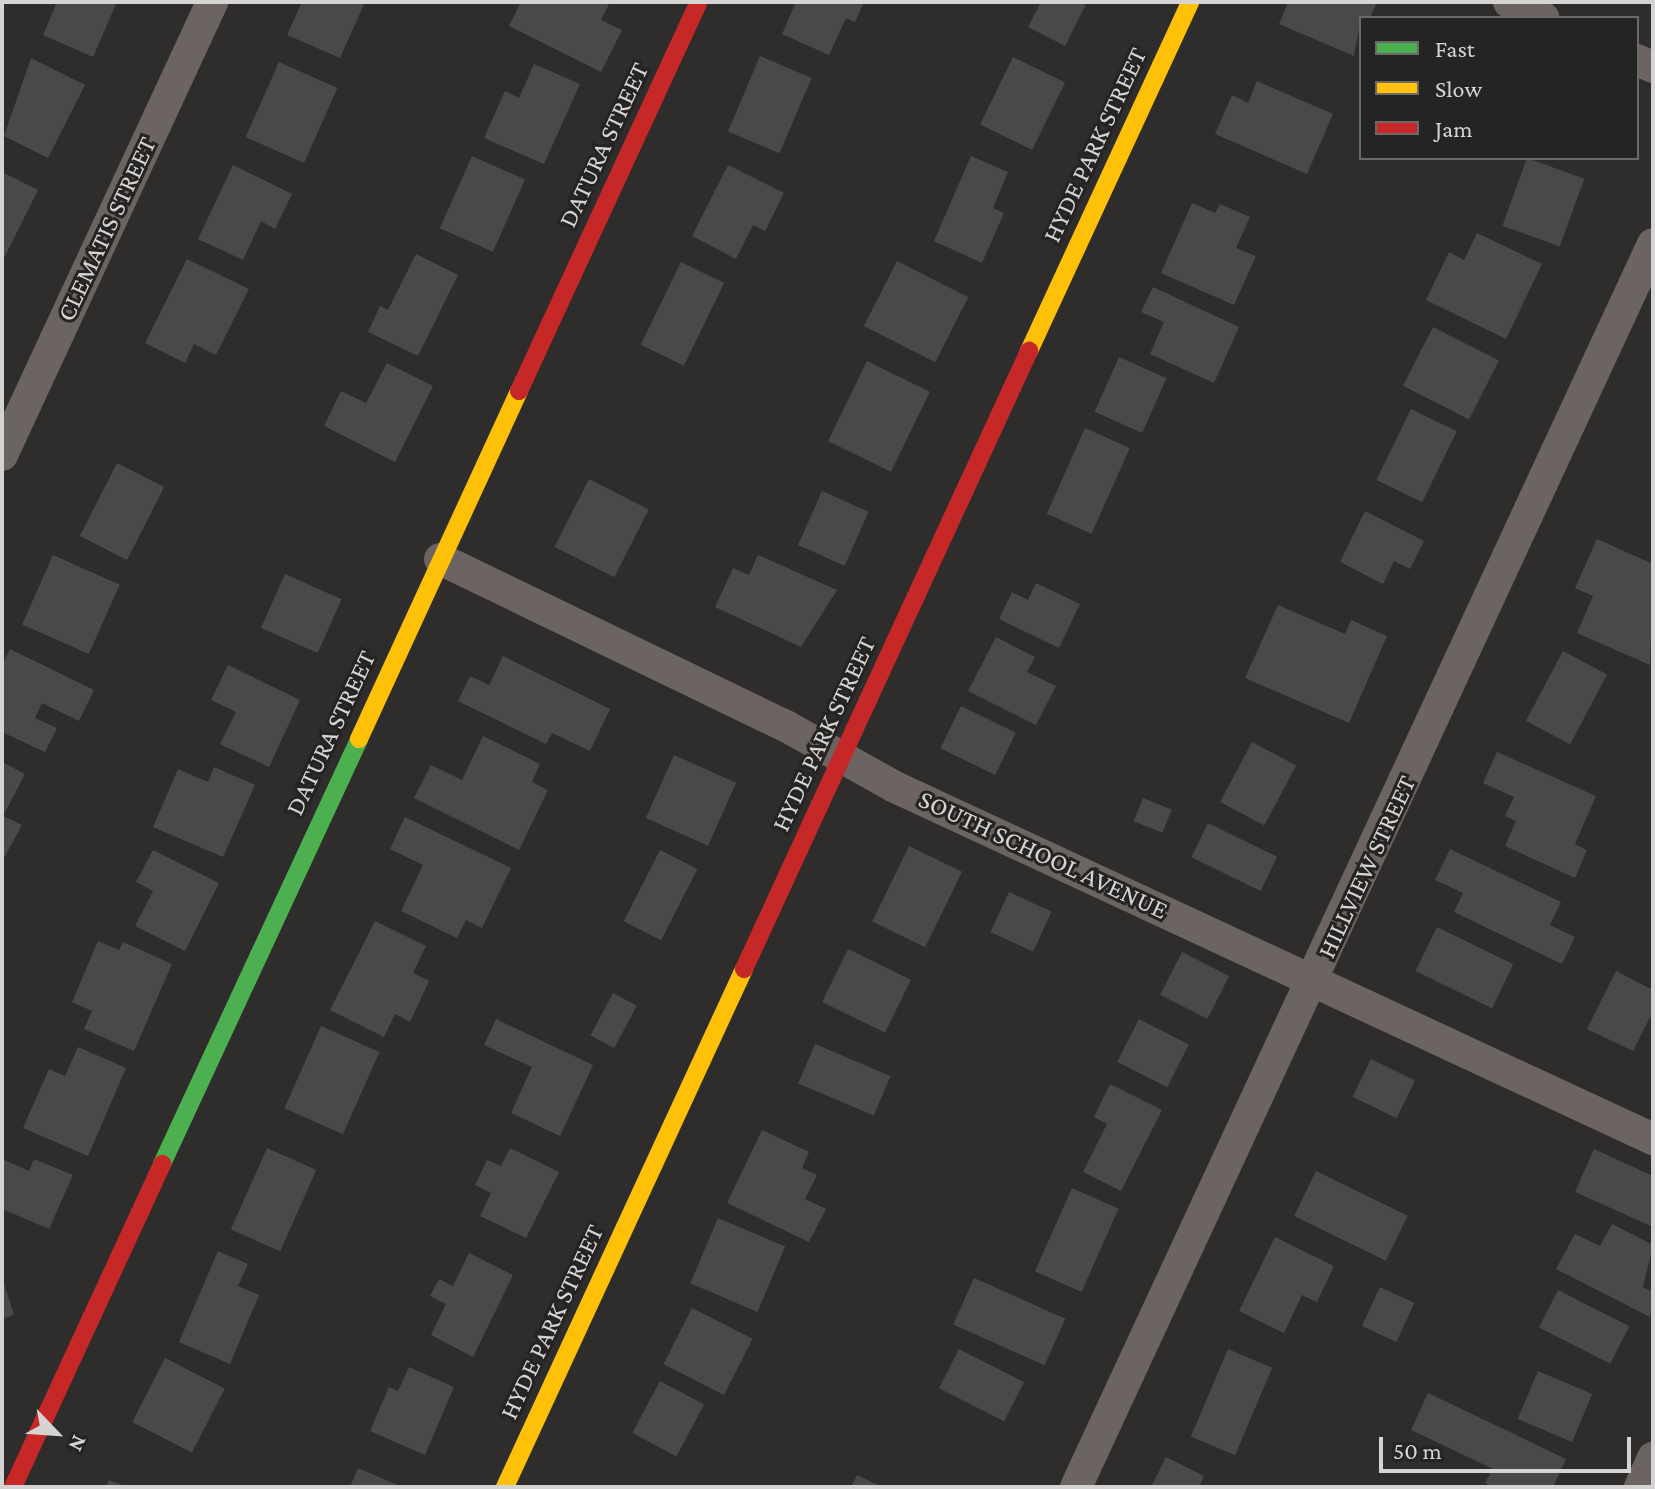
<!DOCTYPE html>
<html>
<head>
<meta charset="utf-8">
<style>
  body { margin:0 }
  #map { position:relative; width:1655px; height:1489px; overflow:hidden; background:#2f2d2c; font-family:"Crimson Pro",serif }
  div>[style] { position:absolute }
  .building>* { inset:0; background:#4a4848; transform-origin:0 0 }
  .street>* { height:32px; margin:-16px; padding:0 16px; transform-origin:16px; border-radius:16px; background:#6b6462 }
  .fast>* { height:18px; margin:-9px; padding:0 9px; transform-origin:9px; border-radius:9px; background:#4caf50 }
  .slow>* { height:18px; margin:-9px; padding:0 9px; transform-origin:9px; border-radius:9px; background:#ffc107 }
  .jam>* { height:18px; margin:-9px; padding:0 9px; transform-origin:9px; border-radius:9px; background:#c62828 }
  span { translate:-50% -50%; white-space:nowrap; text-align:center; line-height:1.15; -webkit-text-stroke:6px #262422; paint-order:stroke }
  .street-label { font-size:26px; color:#d6d4d3 }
  .frame { position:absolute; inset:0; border:4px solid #d6d4d3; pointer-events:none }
  .legend { position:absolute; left:1359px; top:16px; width:280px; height:144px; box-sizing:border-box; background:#262422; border:2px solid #6c6a69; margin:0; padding:10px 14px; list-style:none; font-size:24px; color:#d6d4d3 }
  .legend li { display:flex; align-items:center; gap:16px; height:40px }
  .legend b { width:40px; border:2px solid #6c6a69 }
  .north { position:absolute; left:16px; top:1393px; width:80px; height:80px; -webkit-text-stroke:6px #262422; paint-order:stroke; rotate:115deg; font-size:22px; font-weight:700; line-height:32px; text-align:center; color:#d6d4d3 }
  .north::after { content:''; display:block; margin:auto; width:28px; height:36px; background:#d6d4d3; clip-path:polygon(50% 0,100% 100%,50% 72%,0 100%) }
  .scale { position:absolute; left:1379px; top:1437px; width:252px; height:36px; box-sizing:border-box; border:4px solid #d6d4d3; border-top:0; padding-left:10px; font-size:24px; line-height:28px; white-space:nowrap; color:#d6d4d3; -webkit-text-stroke:6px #262422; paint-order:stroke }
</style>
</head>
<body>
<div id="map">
  <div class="building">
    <div style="clip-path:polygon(57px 2px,117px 2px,93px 57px,43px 35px)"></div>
    <div style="clip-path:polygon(302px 2px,365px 2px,340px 58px,287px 35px)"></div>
    <div style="clip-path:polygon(521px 2px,610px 2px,601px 20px,622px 30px,601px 72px,509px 26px)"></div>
    <div style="clip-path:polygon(796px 2px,864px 2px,855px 22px,846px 18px,829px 55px,782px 34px)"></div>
    <div style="clip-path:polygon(1041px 2px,1087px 2px,1065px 46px,1028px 27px)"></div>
    <div style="clip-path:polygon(1288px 2px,1377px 2px,1370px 18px,1361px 18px,1354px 56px,1279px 24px)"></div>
    <div style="left:760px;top:56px;width:56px;height:82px;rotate:23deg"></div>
    <div style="left:1013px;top:57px;width:58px;height:75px;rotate:26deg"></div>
    <div style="clip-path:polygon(31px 58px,85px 85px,48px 158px,4px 136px)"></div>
    <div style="left:279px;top:62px;width:64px;height:82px;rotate:24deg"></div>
    <div style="clip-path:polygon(534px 64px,580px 84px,544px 164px,484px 138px,505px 91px,519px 98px)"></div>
    <div style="clip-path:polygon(1257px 81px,1333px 114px,1307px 174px,1215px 134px,1232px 95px,1248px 103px)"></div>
    <div style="left:472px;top:156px;width:58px;height:79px;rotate:24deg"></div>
    <div style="clip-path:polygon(971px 156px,1008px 172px,993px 208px,1004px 213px,982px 263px,934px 241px)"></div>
    <div style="left:1527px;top:158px;width:61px;height:72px;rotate:20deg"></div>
    <div style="clip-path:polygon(233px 165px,292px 194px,275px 229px,261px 221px,243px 260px,198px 239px)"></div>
    <div style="clip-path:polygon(728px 165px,784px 193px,765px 231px,753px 225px,736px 259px,692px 236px)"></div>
    <div style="clip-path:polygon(2px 172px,38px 190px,2px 262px)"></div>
    <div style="clip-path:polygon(1192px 203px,1215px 213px,1220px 204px,1250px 217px,1236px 248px,1256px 256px,1234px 305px,1161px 273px)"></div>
    <div style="clip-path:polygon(1477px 233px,1542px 264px,1506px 339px,1426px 300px,1449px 252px,1464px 260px)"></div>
    <div style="clip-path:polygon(416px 254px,458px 275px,418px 356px,368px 332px,380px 306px,388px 310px)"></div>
    <div style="clip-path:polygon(187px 259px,249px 289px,216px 355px,194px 344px,185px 363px,145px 343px)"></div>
    <div style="left:897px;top:261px;width:80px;height:73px;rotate:27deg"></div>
    <div style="left:681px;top:262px;width:48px;height:92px;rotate:26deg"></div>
    <div style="clip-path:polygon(1153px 287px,1239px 327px,1214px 383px,1150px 354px,1164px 322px,1141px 312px)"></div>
    <div style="left:1433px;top:327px;width:74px;height:66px;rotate:27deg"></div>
    <div style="left:1119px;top:357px;width:52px;height:60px;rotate:24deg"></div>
    <div style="left:867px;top:361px;width:70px;height:89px;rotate:26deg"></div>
    <div style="clip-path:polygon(387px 363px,433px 386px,395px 462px,324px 426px,341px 391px,366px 403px)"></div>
    <div style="left:1411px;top:409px;width:51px;height:79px;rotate:26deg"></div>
    <div style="left:1085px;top:428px;width:49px;height:94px;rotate:24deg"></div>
    <div style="left:117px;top:463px;width:53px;height:82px;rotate:27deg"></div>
    <div style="left:589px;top:479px;width:67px;height:76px;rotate:27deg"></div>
    <div style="left:822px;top:491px;width:51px;height:59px;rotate:24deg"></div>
    <div style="clip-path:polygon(1365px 511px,1424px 541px,1410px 569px,1394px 561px,1383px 584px,1340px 562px)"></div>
    <div style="clip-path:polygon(1597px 539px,1653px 564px,1650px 665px,1577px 633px,1593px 596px,1575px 588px)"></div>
    <div style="left:53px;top:555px;width:73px;height:76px;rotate:24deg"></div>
    <div style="clip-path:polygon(758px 555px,837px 590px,801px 647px,715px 607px,733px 568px,749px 575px)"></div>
    <div style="left:285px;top:574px;width:62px;height:59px;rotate:24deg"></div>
    <div style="clip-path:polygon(1036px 583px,1080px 604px,1059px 648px,999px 619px,1012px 592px,1028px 600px)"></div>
    <div style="clip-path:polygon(1278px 605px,1345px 634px,1351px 620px,1387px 636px,1349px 723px,1245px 678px)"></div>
    <div style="clip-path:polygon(996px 637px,1035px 657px,1027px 672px,1056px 686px,1036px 725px,968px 691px)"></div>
    <div style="clip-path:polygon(10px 649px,94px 690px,79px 721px,42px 703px,35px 718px,57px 728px,45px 752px,2px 732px,2px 666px)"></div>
    <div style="left:1563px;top:651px;width:50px;height:79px;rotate:28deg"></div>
    <div style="clip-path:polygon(503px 656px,610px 709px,590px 751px,552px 733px,546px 744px,458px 701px,470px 676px,489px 685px)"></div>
    <div style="clip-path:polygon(228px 665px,300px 700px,269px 767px,220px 744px,236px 712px,211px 700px)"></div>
    <div style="left:961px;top:706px;width:61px;height:47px;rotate:26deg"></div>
    <div style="clip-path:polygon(483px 736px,540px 764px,532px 782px,548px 790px,519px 850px,414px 798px,431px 765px,462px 780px)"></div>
    <div style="left:1252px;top:742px;width:50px;height:68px;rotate:28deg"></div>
    <div style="clip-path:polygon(1497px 752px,1596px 796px,1575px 844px,1587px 850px,1575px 878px,1505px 846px,1516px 821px,1505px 816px,1514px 797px,1483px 783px)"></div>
    <div style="left:674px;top:755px;width:68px;height:69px;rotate:24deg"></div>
    <div style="clip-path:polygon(2px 762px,25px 774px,3px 816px,22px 825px,4px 858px)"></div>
    <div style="clip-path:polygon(214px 767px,255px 785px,223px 857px,153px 827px,178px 769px,208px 782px)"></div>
    <div style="left:1143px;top:798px;width:31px;height:25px;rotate:22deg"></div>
    <div style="clip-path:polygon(405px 817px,511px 868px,482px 928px,466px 920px,457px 938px,401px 911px,423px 865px,390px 849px)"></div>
    <div style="left:1208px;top:823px;width:77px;height:38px;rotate:26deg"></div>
    <div style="left:909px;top:846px;width:59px;height:84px;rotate:26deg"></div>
    <div style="clip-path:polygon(1450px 849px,1561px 902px,1550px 925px,1575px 937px,1562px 964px,1454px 912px,1463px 893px,1435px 880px)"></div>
    <div style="clip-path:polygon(153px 850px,219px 883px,185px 951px,135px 926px,153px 891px,136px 882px)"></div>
    <div style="left:660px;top:850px;width:42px;height:80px;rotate:27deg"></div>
    <div style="left:1009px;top:892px;width:47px;height:44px;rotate:25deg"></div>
    <div style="clip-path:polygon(375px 921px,426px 946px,413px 973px,429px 981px,410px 1022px,395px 1014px,384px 1037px,330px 1010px)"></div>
    <div style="left:1437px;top:927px;width:85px;height:49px;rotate:26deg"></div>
    <div style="clip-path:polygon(98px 941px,119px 950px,123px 942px,172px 964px,134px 1051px,84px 1029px,92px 1011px,72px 1002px)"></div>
    <div style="left:848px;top:949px;width:70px;height:59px;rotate:26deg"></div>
    <div style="left:1182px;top:952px;width:53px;height:48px;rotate:27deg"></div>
    <div style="clip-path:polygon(1616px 971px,1653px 990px,1653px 1011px,1633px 1051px,1587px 1029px)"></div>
    <div style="left:613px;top:993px;width:27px;height:48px;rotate:28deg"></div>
    <div style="clip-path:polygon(496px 1019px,593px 1065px,560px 1136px,511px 1113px,532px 1067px,484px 1045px)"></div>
    <div style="left:1139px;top:1019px;width:56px;height:48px;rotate:27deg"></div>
    <div style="left:321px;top:1026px;width:64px;height:90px;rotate:24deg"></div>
    <div style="left:815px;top:1044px;width:82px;height:43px;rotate:23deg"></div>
    <div style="clip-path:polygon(78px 1047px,126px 1068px,88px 1156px,23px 1128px,49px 1069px,65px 1076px)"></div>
    <div style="left:1371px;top:1059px;width:49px;height:42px;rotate:26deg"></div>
    <div style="clip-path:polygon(1110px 1084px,1162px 1110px,1121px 1191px,1083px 1172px,1107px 1124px,1094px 1117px)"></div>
    <div style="clip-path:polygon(762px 1130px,809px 1152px,802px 1168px,817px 1175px,805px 1199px,826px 1209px,809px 1242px,727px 1203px)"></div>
    <div style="left:267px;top:1148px;width:54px;height:89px;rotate:24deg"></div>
    <div style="clip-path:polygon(510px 1148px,559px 1172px,526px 1238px,480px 1216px,491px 1193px,475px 1185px,487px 1160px,501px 1166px)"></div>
    <div style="clip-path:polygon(1594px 1149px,1653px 1176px,1653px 1227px,1575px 1192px)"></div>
    <div style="clip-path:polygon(2px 1159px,29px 1171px,34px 1159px,73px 1175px,49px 1229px,2px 1209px)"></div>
    <div style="left:1316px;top:1171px;width:102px;height:50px;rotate:26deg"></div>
    <div style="left:1072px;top:1188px;width:51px;height:91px;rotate:24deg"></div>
    <div style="left:718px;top:1218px;width:73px;height:71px;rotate:23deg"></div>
    <div style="clip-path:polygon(1612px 1224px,1653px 1245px,1643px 1287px,1653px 1292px,1650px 1317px,1556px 1269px,1575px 1234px,1600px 1246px)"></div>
    <div style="clip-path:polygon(1275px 1237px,1334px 1266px,1317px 1302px,1302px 1295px,1284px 1333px,1239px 1311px)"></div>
    <div style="clip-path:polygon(218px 1251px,248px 1264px,238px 1286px,259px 1295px,230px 1364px,179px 1342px)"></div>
    <div style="clip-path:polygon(469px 1253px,513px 1275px,473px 1357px,431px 1335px,446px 1304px,430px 1296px,439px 1279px,453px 1286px)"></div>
    <div style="clip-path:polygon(2px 1277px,14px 1315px,2px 1319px)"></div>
    <div style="left:974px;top:1278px;width:100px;height:51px;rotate:24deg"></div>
    <div style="left:1380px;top:1287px;width:38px;height:43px;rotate:25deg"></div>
    <div style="left:1558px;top:1290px;width:80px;height:42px;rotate:27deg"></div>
    <div style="left:692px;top:1308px;width:68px;height:63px;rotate:27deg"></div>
    <div style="left:959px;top:1349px;width:73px;height:44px;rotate:27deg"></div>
    <div style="left:1228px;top:1349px;width:48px;height:95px;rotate:23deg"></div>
    <div style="left:165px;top:1358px;width:67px;height:72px;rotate:27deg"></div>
    <div style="clip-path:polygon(409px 1367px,454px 1387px,425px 1455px,370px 1431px,389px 1387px,398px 1391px)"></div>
    <div style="left:1538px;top:1371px;width:59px;height:52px;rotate:23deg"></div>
    <div style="left:660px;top:1381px;width:50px;height:59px;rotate:28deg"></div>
    <div style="clip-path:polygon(1428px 1393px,1566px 1459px,1553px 1487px,1493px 1487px,1485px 1483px,1493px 1469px,1411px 1430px)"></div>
    <div style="clip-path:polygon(1166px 1457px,1204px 1476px,1199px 1487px,1151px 1487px)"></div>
    <div style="clip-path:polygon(358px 1468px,402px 1487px,350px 1487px)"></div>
    <div style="clip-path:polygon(857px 1475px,882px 1487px,851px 1487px)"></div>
    <div style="clip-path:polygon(109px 1480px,127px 1487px,106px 1487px)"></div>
  </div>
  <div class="street">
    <div style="left:1509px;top:2px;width:38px;rotate:25deg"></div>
    <div style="left:1637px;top:60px;width:17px;rotate:24deg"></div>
    <div style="left:2px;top:455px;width:499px;rotate:-65.1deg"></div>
    <div style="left:440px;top:559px;width:382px;rotate:25.8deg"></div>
    <div style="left:784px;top:725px;width:127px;rotate:29.2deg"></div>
    <div style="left:895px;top:787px;width:836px;rotate:24.91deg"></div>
    <div style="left:1076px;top:1487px;width:1370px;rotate:-65.1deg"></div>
    <div style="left:1640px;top:1487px;width:32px;rotate:-66deg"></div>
  </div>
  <div class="fast">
    <div style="left:162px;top:1164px;width:468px;rotate:-65.1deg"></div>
  </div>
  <div class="slow">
    <div style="left:1029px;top:351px;width:384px;rotate:-65.2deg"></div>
    <div style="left:359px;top:739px;width:383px;rotate:-65.3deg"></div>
    <div style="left:505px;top:1487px;width:570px;rotate:-65.23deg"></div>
  </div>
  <div class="jam">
    <div style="left:519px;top:391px;width:429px;rotate:-65.2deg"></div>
    <div style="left:744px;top:969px;width:681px;rotate:-65.24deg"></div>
    <div style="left:13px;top:1487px;width:356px;rotate:-65.2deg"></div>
  </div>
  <div class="street-label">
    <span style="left:604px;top:145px;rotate:-65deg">DATURA STREET</span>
    <span style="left:1095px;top:145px;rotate:-65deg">HYDE PARK STREET</span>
    <span style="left:107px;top:229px;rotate:-65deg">CLEMATIS STREET</span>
    <span style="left:331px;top:733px;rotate:-65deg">DATURA STREET</span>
    <span style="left:824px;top:734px;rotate:-65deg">HYDE PARK STREET</span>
    <span style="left:1043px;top:855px;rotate:25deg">SOUTH SCHOOL AVENUE</span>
    <span style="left:1367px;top:867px;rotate:-65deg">HILLVIEW STREET</span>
    <span style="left:552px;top:1322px;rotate:-65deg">HYDE PARK STREET</span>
  </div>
  <div class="frame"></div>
  <ul class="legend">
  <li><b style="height:10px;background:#4caf50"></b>Fast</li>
  <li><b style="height:10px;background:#ffc107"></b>Slow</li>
  <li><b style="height:10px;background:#c62828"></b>Jam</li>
  </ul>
  <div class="north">N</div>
  <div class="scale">50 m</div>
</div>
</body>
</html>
